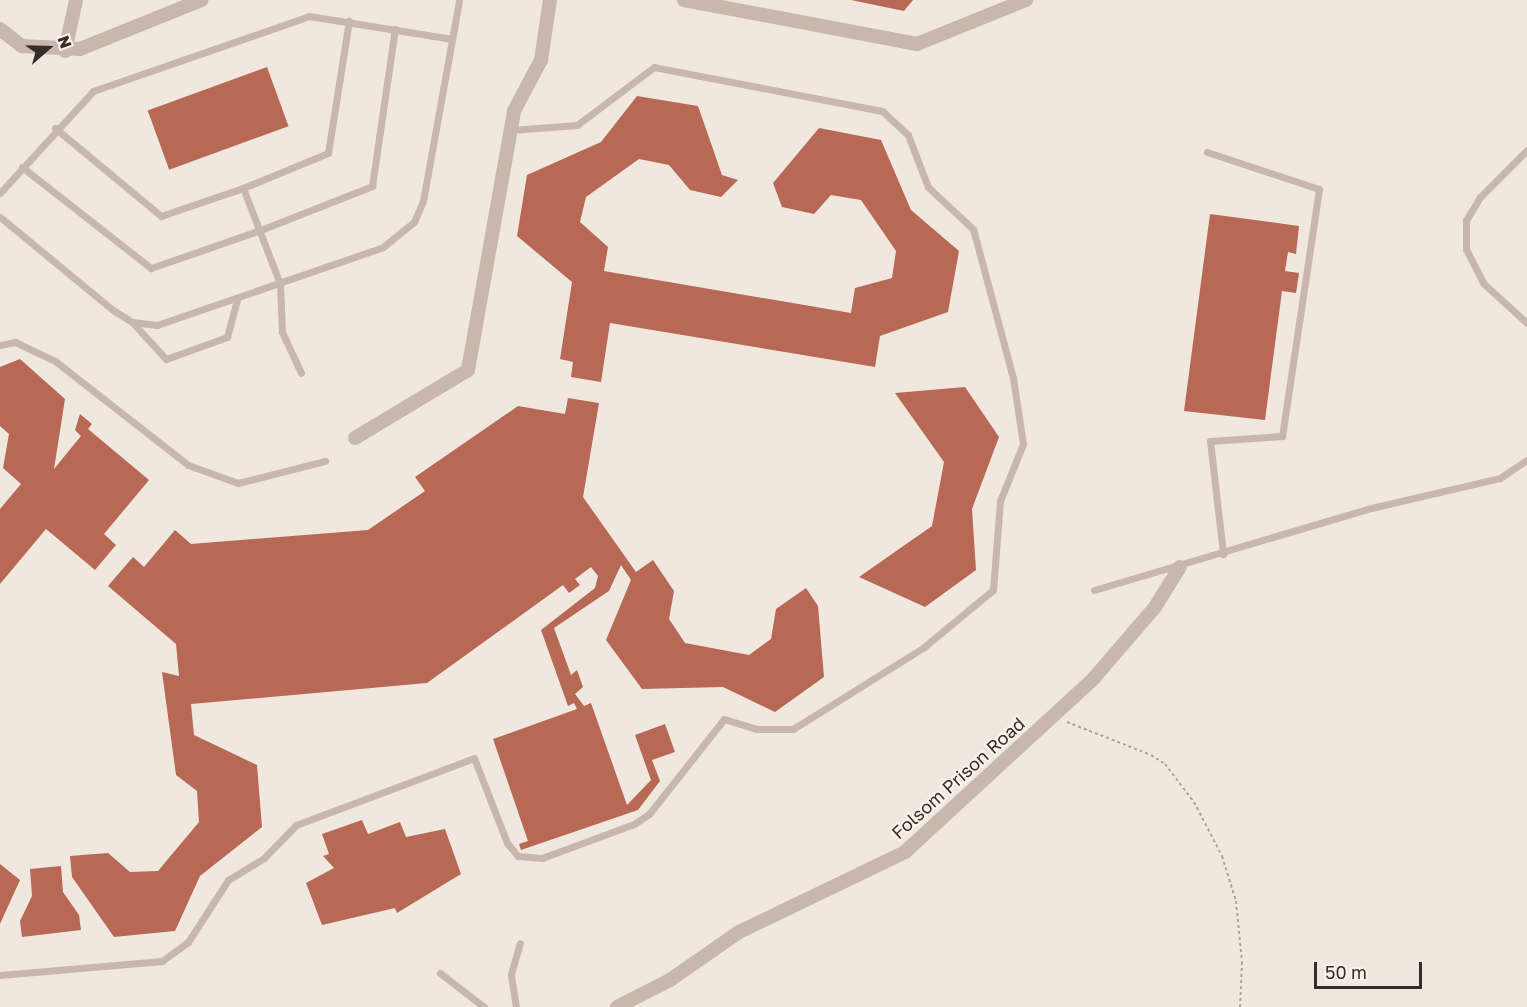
<!DOCTYPE html>
<html>
<head>
<meta charset="utf-8">
<style>
  body { margin:0 }
  #map { position:relative; width:1527px; height:1007px; overflow:hidden; background:#f0e7df; font-family:"Golos Text",sans-serif }
  div>[style] { position:absolute }
  .building>* { inset:0; background:#b86955; transform-origin:0 0 }
  .path>* { height:2px; margin-top:-1px; transform-origin:0; background:repeating-linear-gradient(90deg,#b2a197 0 3px,transparent 0 6px) }
  .service>* { height:7px; margin:-3.5px; padding:0 3.5px; transform-origin:3.5px; border-radius:3.5px; background:#c7b7ac }
  .minor>* { height:14px; margin:-7px; padding:0 7px; transform-origin:7px; border-radius:7px; background:#c7b7ac }
  span { translate:-50% -50%; white-space:nowrap; text-align:center; line-height:1.15; -webkit-text-stroke:4.5px #f8f2eb; paint-order:stroke }
  .street-label { font-size:18px; color:#362d2a }
  .north { position:absolute; left:18px; top:18px; width:60px; height:60px; -webkit-text-stroke:4px #f8f2eb; paint-order:stroke; rotate:70deg; font-size:16px; font-weight:700; line-height:24px; text-align:center; color:#362d2a }
  .north::after { content:''; display:block; margin:auto; width:21px; height:27px; background:#362d2a; clip-path:polygon(50% 0,100% 100%,50% 72%,0 100%) }
  .scale { position:absolute; left:1314px; top:962px; width:108px; height:27px; box-sizing:border-box; border:3px solid #362d2a; border-top:0; padding-left:8px; font-size:18px; line-height:21px; white-space:nowrap; color:#362d2a; -webkit-text-stroke:4px #f8f2eb; paint-order:stroke }
</style>
</head>
<body>
<div id="map">
  <div class="building">
    <div style="clip-path:polygon(851px 0,913px 0,904px 11px)"></div>
    <div style="left:267px;top:67px;width:63px;height:127px;rotate:70deg"></div>
    <div style="clip-path:polygon(637px 96px,698px 106px,722px 175px,738px 180px,721px 197px,690px 190px,669px 165px,639px 159px,586px 197px,580px 222px,608px 247px,604px 271px,851px 313px,855px 288px,892px 278px,896px 251px,861px 200px,831px 195px,814px 214px,782px 207px,773px 183px,819px 128px,881px 140px,911px 210px,959px 251px,948px 312px,880px 336px,875px 367px,610px 323px,601px 382px,571px 377px,573px 362px,560px 359px,572px 282px,517px 236px,527px 175px,601px 142px)"></div>
    <div style="clip-path:polygon(1210px 214px,1299px 226px,1296px 254px,1288px 252px,1285px 271px,1299px 273px,1296px 293px,1282px 291px,1265px 420px,1184px 411px)"></div>
    <div style="clip-path:polygon(20px 359px,65px 399px,54px 469px,81px 436px,75px 430px,80px 414px,92px 424px,88px 429px,149px 480px,104px 534px,116px 545px,95px 570px,46px 529px,0 584px,0 509px,21px 484px,3px 468px,9px 434px,0 426px,0 367px)"></div>
    <div style="clip-path:polygon(965px 387px,999px 437px,972px 509px,976px 570px,925px 607px,859px 577px,932px 526px,944px 462px,895px 393px)"></div>
    <div style="clip-path:polygon(568px 398px,599px 403px,583px 497px,636px 572px,653px 560px,674px 591px,669px 619px,685px 643px,749px 655px,771px 639px,776px 609px,806px 588px,818px 606px,824px 677px,775px 712px,723px 687px,642px 689px,606px 640px,631px 580px,621px 565px,609px 591px,554px 628px,571px 675px,577px 670px,583px 687px,575px 694px,584px 706px,591px 703px,627px 805px,651px 780px,635px 735px,665px 724px,675px 752px,652px 760px,660px 781px,638px 810px,521px 850px,519px 844px,528px 841px,493px 739px,577px 709px,574px 703px,568px 706px,541px 630px,595px 588px,598px 576px,591px 567px,575px 579px,580px 585px,569px 593px,563px 585px,427px 683px,191px 704px,194px 735px,257px 765px,262px 827px,200px 876px,175px 931px,114px 937px,72px 877px,70px 856px,108px 853px,130px 872px,158px 871px,199px 822px,197px 791px,176px 775px,162px 672px,179px 676px,176px 644px,108px 586px,133px 557px,144px 567px,175px 530px,191px 544px,368px 530px,425px 491px,415px 477px,518px 406px,565px 414px)"></div>
    <div style="clip-path:polygon(362px 820px,368px 834px,400px 822px,406px 837px,445px 829px,461px 874px,397px 913px,395px 908px,322px 925px,306px 883px,334px 868px,323px 856px,329px 854px,322px 834px)"></div>
    <div style="clip-path:polygon(0 864px,20px 880px,0 924px)"></div>
    <div style="clip-path:polygon(61px 866px,63px 892px,79px 915px,81px 930px,22px 937px,20px 921px,32px 896px,30px 869px)"></div>
  </div>
  <div class="path">
    <div style="left:1067px;top:722px;width:90px;rotate:21.4deg"></div>
    <div style="left:1151px;top:755px;width:17px;rotate:33deg"></div>
    <div style="left:1165px;top:764px;width:48px;rotate:52.7deg"></div>
    <div style="left:1194px;top:802px;width:61px;rotate:62.6deg"></div>
    <div style="left:1222px;top:856px;width:47px;rotate:72.7deg"></div>
    <div style="left:1236px;top:901px;width:61px;rotate:84.4deg"></div>
    <div style="left:1242px;top:962px;width:45px;rotate:92.5deg"></div>
  </div>
  <div class="service">
    <div style="left:55px;top:128px;width:138px;rotate:39.7deg"></div>
    <div style="left:161px;top:216px;width:87px;rotate:-18.9deg"></div>
    <div style="left:243px;top:188px;width:92px;rotate:-22.4deg"></div>
    <div style="left:328px;top:153px;width:134px;rotate:-81deg"></div>
    <div style="left:1527px;top:150px;width:66px;rotate:135deg"></div>
    <div style="left:1480px;top:197px;width:27px;rotate:121deg"></div>
    <div style="left:1466px;top:220px;width:29px;rotate:90deg"></div>
    <div style="left:1466px;top:249px;width:38px;rotate:63deg"></div>
    <div style="left:1483px;top:283px;width:59px;rotate:42.3deg"></div>
    <div style="left:1207px;top:152px;width:118px;rotate:18.3deg"></div>
    <div style="left:1319px;top:189px;width:250px;rotate:98.5deg"></div>
    <div style="left:1282px;top:436px;width:72px;rotate:176deg"></div>
    <div style="left:1210px;top:441px;width:114px;rotate:83.4deg"></div>
    <div style="left:22px;top:167px;width:164px;rotate:38.1deg"></div>
    <div style="left:151px;top:268px;width:113px;rotate:-19.1deg"></div>
    <div style="left:258px;top:231px;width:123px;rotate:-21.5deg"></div>
    <div style="left:372px;top:186px;width:159px;rotate:-81.7deg"></div>
    <div style="left:243px;top:188px;width:103px;rotate:68.9deg"></div>
    <div style="left:280px;top:284px;width:48px;rotate:87.6deg"></div>
    <div style="left:282px;top:332px;width:45px;rotate:65.1deg"></div>
    <div style="left:0;top:193px;width:138px;rotate:-47.6deg"></div>
    <div style="left:93px;top:91px;width:229px;rotate:-19.1deg"></div>
    <div style="left:309px;top:16px;width:145px;rotate:9.1deg"></div>
    <div style="left:0;top:217px;width:146px;rotate:39.5deg"></div>
    <div style="left:113px;top:310px;width:22px;rotate:32deg"></div>
    <div style="left:132px;top:322px;width:25px;rotate:7deg"></div>
    <div style="left:157px;top:325px;width:239px;rotate:-19deg"></div>
    <div style="left:383px;top:247px;width:40px;rotate:-39deg"></div>
    <div style="left:414px;top:222px;width:23px;rotate:-67deg"></div>
    <div style="left:423px;top:201px;width:204px;rotate:-79.8deg"></div>
    <div style="left:132px;top:322px;width:50px;rotate:47.4deg"></div>
    <div style="left:166px;top:359px;width:65px;rotate:-19.8deg"></div>
    <div style="left:227px;top:337px;width:39px;rotate:-75deg"></div>
    <div style="left:0;top:345px;width:15px;rotate:-11deg"></div>
    <div style="left:15px;top:342px;width:44px;rotate:25.4deg"></div>
    <div style="left:55px;top:361px;width:169px;rotate:38deg"></div>
    <div style="left:188px;top:465px;width:53px;rotate:19.8deg"></div>
    <div style="left:238px;top:483px;width:90px;rotate:-14.2deg"></div>
    <div style="left:1094px;top:590px;width:285px;rotate:-16.5deg"></div>
    <div style="left:1367px;top:509px;width:137px;rotate:-13.1deg"></div>
    <div style="left:1500px;top:478px;width:32px;rotate:-34deg"></div>
    <div style="left:440px;top:973px;width:56px;rotate:37.7deg"></div>
    <div style="left:0;top:975px;width:163px;rotate:-4.9deg"></div>
    <div style="left:162px;top:961px;width:32px;rotate:-36deg"></div>
    <div style="left:188px;top:942px;width:74px;rotate:-57.2deg"></div>
    <div style="left:228px;top:880px;width:42px;rotate:-31.4deg"></div>
    <div style="left:264px;top:858px;width:46px;rotate:-45.9deg"></div>
    <div style="left:296px;top:825px;width:190px;rotate:-20.6deg"></div>
    <div style="left:474px;top:758px;width:91px;rotate:68.8deg"></div>
    <div style="left:507px;top:843px;width:17px;rotate:50deg"></div>
    <div style="left:518px;top:856px;width:24px;rotate:5deg"></div>
    <div style="left:542px;top:858px;width:98px;rotate:-20.3deg"></div>
    <div style="left:634px;top:824px;width:18px;rotate:-34deg"></div>
    <div style="left:649px;top:814px;width:121px;rotate:-51.7deg"></div>
    <div style="left:724px;top:719px;width:34px;rotate:17deg"></div>
    <div style="left:756px;top:729px;width:37px"></div>
    <div style="left:793px;top:729px;width:155px;rotate:-32deg"></div>
    <div style="left:924px;top:647px;width:89px;rotate:-39.6deg"></div>
    <div style="left:993px;top:590px;width:89px;rotate:-85.5deg"></div>
    <div style="left:1000px;top:501px;width:61px;rotate:-68deg"></div>
    <div style="left:1023px;top:444px;width:67px;rotate:-98.6deg"></div>
    <div style="left:1013px;top:378px;width:154px;rotate:-105deg"></div>
    <div style="left:973px;top:229px;width:62px;rotate:-137deg"></div>
    <div style="left:928px;top:187px;width:56px;rotate:-111deg"></div>
    <div style="left:908px;top:135px;width:35px;rotate:-137deg"></div>
    <div style="left:882px;top:111px;width:232px;rotate:-169.1deg"></div>
    <div style="left:654px;top:67px;width:96px;rotate:143deg"></div>
    <div style="left:577px;top:125px;width:66px;rotate:175.7deg"></div>
    <div style="left:516px;top:1007px;width:33px;rotate:-99deg"></div>
    <div style="left:511px;top:974px;width:32px;rotate:-74deg"></div>
  </div>
  <div class="minor">
    <div style="left:684px;top:0;width:237px;rotate:10.7deg"></div>
    <div style="left:917px;top:44px;width:118px;rotate:-22deg"></div>
    <div style="left:0;top:29px;width:28px;rotate:38deg"></div>
    <div style="left:22px;top:46px;width:58px;rotate:3deg"></div>
    <div style="left:80px;top:49px;width:131px;rotate:-22deg"></div>
    <div style="left:65px;top:51px;width:52px;rotate:-77.8deg"></div>
    <div style="left:355px;top:438px;width:132px;rotate:-31deg"></div>
    <div style="left:468px;top:370px;width:263px;rotate:-79.9deg"></div>
    <div style="left:514px;top:111px;width:58px;rotate:-62.1deg"></div>
    <div style="left:541px;top:60px;width:61px;rotate:-81.5deg"></div>
    <div style="left:617px;top:1007px;width:59px;rotate:-27deg"></div>
    <div style="left:670px;top:980px;width:84px;rotate:-34.8deg"></div>
    <div style="left:739px;top:932px;width:184px;rotate:-25.7deg"></div>
    <div style="left:905px;top:852px;width:257px;rotate:-42.6deg"></div>
    <div style="left:1094px;top:678px;width:94px;rotate:-49.3deg"></div>
    <div style="left:1155px;top:607px;width:47px;rotate:-58deg"></div>
  </div>
  <div class="street-label">
    <span style="left:958px;top:778px;rotate:-42deg">Folsom Prison Road</span>
  </div>
  <div class="north">N</div>
  <div class="scale">50 m</div>
</div>
</body>
</html>
